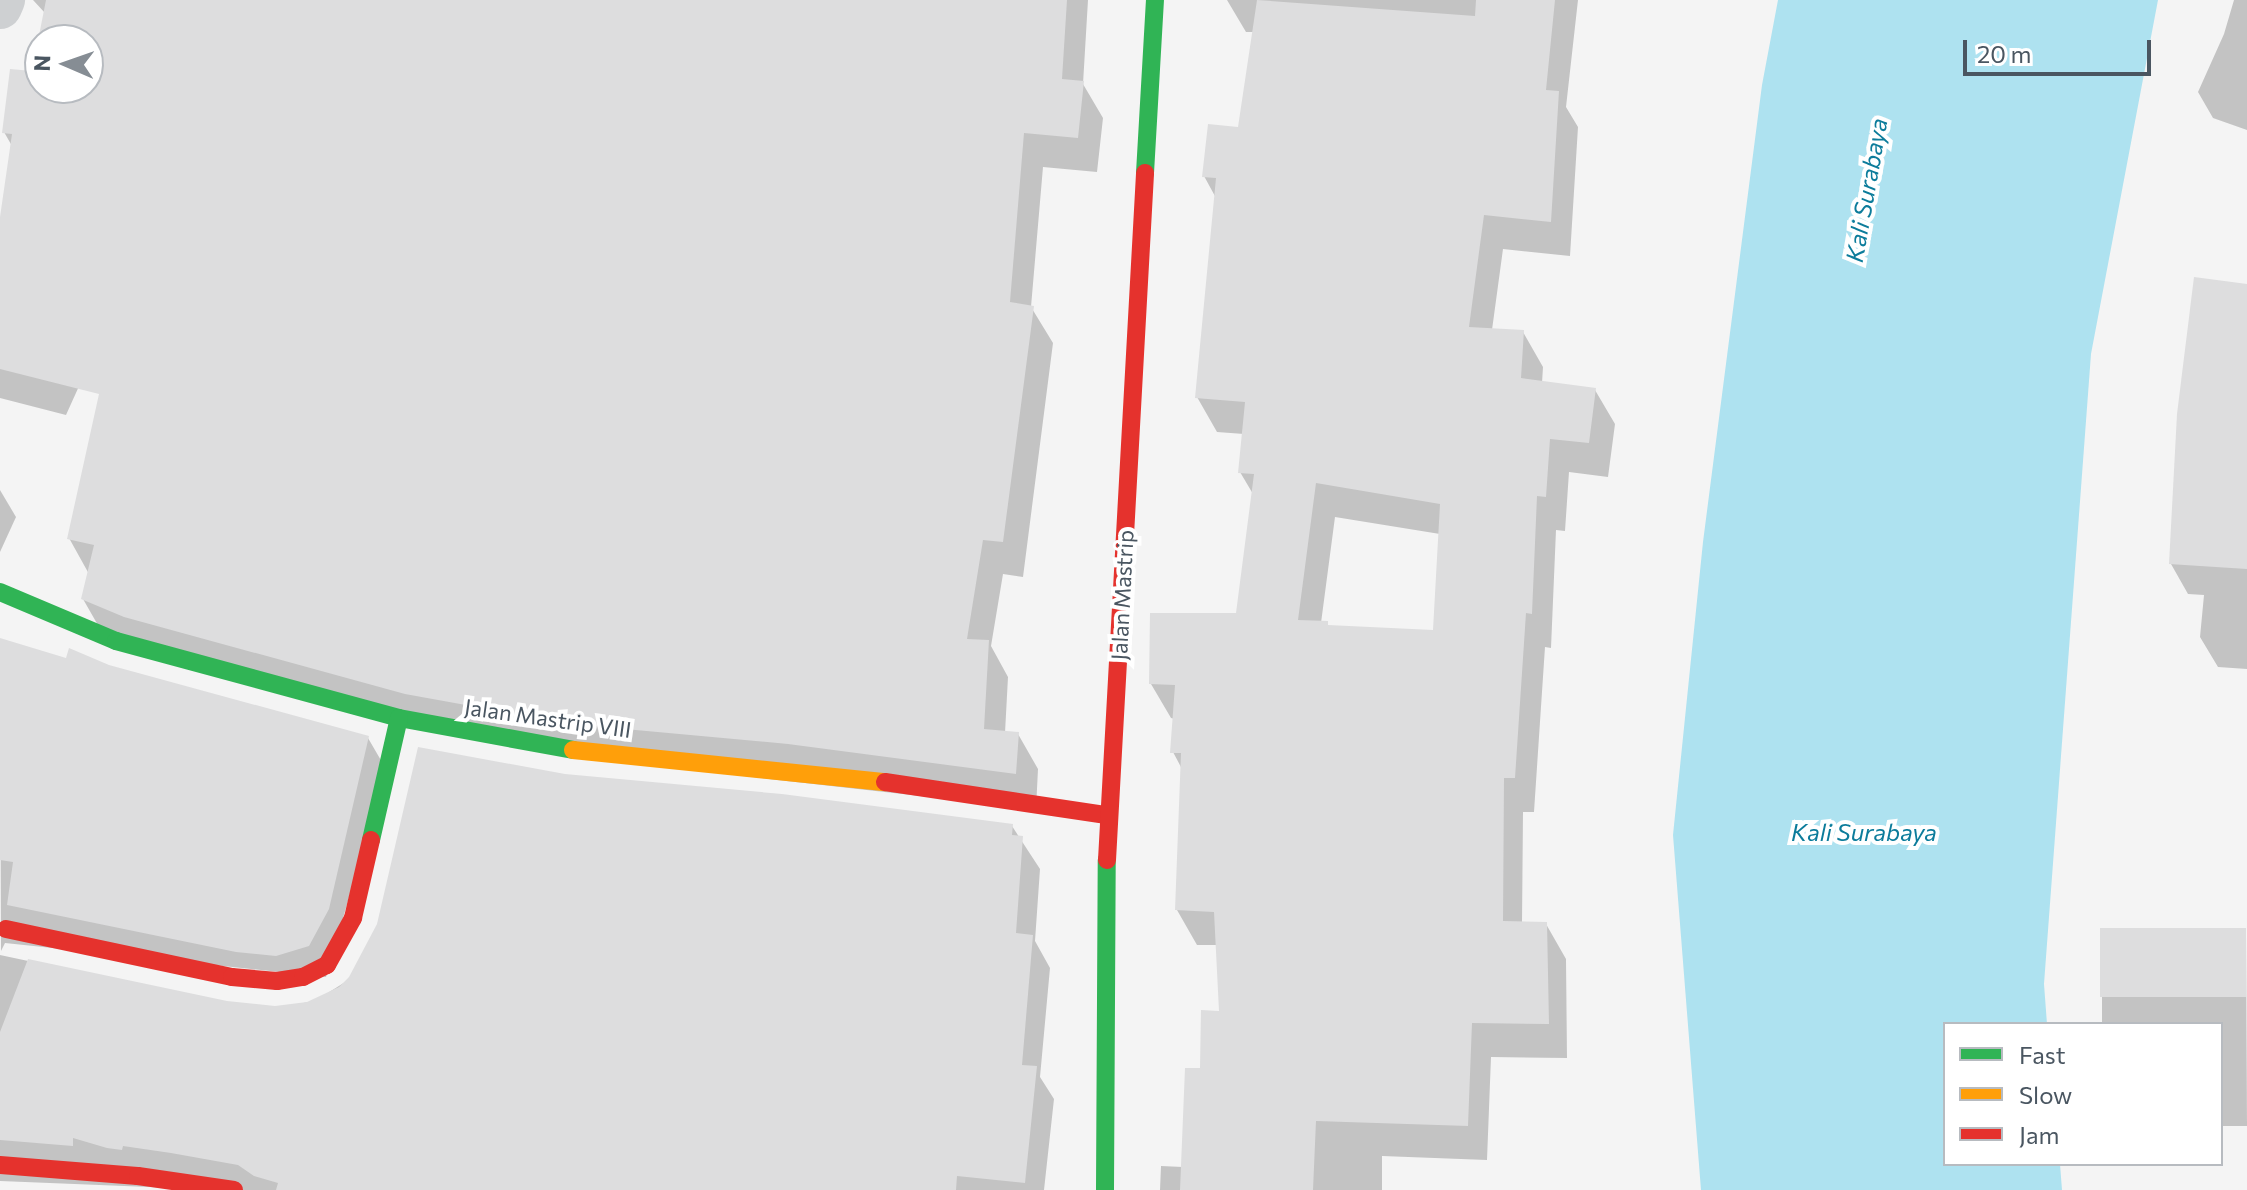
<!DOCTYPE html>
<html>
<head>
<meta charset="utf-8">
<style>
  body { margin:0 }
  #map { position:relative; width:2247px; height:1190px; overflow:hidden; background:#f4f4f4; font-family:Commissioner,sans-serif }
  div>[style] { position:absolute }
  .water>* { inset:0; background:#aee2f0 }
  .shadow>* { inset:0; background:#0003 }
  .building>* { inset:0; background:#ddddde; transform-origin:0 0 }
  .street>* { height:44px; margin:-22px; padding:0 22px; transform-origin:22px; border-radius:22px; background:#ced0d2 }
  .fast>* { height:18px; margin:-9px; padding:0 9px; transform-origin:9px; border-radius:9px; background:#30b455 }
  .slow>* { height:18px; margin:-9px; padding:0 9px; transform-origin:9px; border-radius:9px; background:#ff9f0a }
  .jam>* { height:18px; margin:-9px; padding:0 9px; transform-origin:9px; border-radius:9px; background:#e5322d }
  span { translate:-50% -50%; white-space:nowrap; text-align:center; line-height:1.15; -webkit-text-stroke:8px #fff; paint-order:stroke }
  .street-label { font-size:22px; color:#4a5661 }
  .water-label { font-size:24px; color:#0c7c9b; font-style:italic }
  .legend { position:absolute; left:1943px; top:1022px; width:280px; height:144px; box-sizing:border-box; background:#fff; border:2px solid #b7bbc0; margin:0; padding:10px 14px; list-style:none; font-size:24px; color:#4a5661 }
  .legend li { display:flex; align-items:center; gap:16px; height:40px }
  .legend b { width:40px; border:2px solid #b7bbc0 }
  .north { position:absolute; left:24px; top:24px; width:80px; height:80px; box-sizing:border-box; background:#fff; border:2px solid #b7bbc0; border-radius:50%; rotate:272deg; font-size:22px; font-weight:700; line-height:32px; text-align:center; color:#4a5661 }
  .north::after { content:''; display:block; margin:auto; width:28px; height:36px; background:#868d94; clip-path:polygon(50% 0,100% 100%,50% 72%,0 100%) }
  .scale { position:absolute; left:1963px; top:40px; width:188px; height:36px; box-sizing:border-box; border:4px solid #4a5661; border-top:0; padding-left:10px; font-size:24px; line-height:28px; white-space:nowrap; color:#4a5661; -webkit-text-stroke:6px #fff; paint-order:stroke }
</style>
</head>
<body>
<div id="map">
  <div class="water">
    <div style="clip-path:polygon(1778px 0,2158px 0,2091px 354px,2044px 984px,2047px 1024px,1945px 1024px,1945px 1164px,2060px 1164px,2062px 1190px,1701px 1190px,1673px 835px,1703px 542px,1762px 85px)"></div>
  </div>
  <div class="shadow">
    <div style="clip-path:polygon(evenodd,33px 0,1088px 0,1083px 84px,1103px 118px,1097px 172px,1043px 167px,1031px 307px,1053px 343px,1023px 577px,1003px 574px,991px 646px,1008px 677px,1005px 733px,1018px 734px,1038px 769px,1036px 809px,592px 759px,103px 634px,83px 599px,89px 574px,69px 538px,122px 291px,66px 415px,0 398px,0 232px,12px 146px,4px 132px,33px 73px,45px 13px,33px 0,40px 40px,88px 40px,88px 88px,40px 88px,40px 40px)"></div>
    <div style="clip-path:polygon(evenodd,1227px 0,1578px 0,1566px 107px,1578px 127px,1570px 256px,1503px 249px,1492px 330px,1523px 332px,1543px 367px,1542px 383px,1595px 390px,1615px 424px,1608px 477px,1569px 472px,1565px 531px,1556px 530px,1551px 648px,1545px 647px,1534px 812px,1523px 812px,1522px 924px,1546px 924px,1566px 959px,1567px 1058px,1491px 1057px,1487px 1160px,1382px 1156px,1382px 1190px,1160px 1190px,1161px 1166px,1183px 1167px,1202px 1070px,1221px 1013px,1218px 945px,1197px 945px,1177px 910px,1182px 769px,1173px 752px,1175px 719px,1171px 718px,1151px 684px,1238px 615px,1253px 494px,1240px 472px,1244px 434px,1217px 432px,1197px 397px,1216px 198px,1204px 176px,1240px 129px,1254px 32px,1246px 32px,1227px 0,1335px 517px,1440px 534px,1435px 632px,1329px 627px,1321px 623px,1335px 517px)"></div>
    <div style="clip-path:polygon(2234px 0,2247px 0,2247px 130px,2213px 118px,2198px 92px,2224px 34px)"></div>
    <div style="clip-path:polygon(2247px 286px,2247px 669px,2218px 667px,2200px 637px,2204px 595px,2188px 594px,2171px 564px)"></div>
    <div style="clip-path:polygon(0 490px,16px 517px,0 552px)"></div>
    <div style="clip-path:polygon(0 639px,68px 660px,109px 667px,368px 738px,386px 769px,326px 977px,5px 943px,1px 951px)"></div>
    <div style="clip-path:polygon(564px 776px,1012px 826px,1040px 869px,1035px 941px,1050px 968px,1040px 1077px,1054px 1099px,1044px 1190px,223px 1190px,0 1181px,0 955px,226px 1003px,275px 1008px,315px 1001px,350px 979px)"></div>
    <div style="clip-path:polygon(2102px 930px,2246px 931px,2247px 1126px,2221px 1126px,2221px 1024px,2102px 1024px)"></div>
  </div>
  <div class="building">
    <div style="clip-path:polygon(evenodd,46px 0,1067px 0,1062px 79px,1084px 81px,1078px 138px,1024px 133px,1010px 302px,1034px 306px,1003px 542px,983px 540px,967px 639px,989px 640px,984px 729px,1019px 732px,1016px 774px,788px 744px,570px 724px,405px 694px,124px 617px,81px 599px,94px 545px,67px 539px,99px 394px,0 369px,0 217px,12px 134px,2px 133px,10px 69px,32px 71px,46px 0,40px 40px,88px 40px,88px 88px,40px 88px,40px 40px)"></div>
    <div style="clip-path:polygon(evenodd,1257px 0,1475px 16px,1476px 0,1555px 0,1546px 90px,1559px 91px,1551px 222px,1484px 215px,1469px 327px,1524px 330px,1521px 378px,1596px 388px,1589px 443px,1550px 439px,1546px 497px,1537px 496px,1532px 614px,1526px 613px,1515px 778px,1504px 778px,1503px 921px,1547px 922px,1549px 1024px,1472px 1023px,1468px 1126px,1316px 1121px,1313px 1190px,1180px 1190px,1185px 1068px,1200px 1068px,1201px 1010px,1219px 1011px,1214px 912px,1175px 910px,1181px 753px,1170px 753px,1175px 685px,1149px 684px,1150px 613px,1236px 613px,1254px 474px,1238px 473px,1245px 402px,1195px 398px,1216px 178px,1202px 177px,1208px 124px,1238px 127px,1257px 0,1316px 483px,1440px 504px,1433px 630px,1328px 625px,1328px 621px,1298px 620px,1316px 483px)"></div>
    <div style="clip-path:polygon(2194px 277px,2247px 284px,2247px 569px,2169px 564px,2177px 414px)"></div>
    <div style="clip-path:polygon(0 638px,66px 658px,69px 648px,109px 665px,369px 736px,329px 909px,309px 946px,276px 956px,236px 952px,7px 905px,13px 862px,0 860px)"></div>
    <div style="clip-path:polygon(418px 747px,565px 774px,782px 794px,1013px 824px,1012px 835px,1023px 836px,1016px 933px,1033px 935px,1022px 1065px,1037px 1066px,1025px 1183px,957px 1176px,956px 1190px,276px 1190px,278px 1183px,254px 1176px,238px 1165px,171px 1153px,123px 1146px,122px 1150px,107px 1148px,73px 1138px,73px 1146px,0 1140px,0 1032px,28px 959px,227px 1001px,275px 1006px,307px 1002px,339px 987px,349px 977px,377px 924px)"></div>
    <div style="left:2100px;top:928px;width:146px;height:69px"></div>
  </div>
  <div class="street">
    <div style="left:0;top:7px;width:8px;rotate:-67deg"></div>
  </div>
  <div class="fast">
    <div style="left:1145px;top:173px;width:173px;rotate:-86.7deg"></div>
    <div style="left:0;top:592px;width:126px;rotate:22.9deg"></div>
    <div style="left:116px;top:641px;width:293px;rotate:15.2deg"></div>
    <div style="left:399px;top:718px;width:177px;rotate:10.4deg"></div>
    <div style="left:371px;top:840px;width:125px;rotate:-77.1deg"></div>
    <div style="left:1105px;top:1190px;width:330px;rotate:-89.7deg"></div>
  </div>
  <div class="slow">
    <div style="left:573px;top:750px;width:314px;rotate:5.9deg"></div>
  </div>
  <div class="jam">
    <div style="left:885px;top:782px;width:224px;rotate:8.5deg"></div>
    <div style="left:1107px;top:860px;width:688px;rotate:-86.83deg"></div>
    <div style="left:6px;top:929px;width:231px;rotate:12deg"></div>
    <div style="left:232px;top:977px;width:45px;rotate:5.1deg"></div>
    <div style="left:277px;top:981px;width:26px;rotate:-9deg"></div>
    <div style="left:303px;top:977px;width:27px;rotate:-27deg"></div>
    <div style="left:327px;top:965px;width:54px;rotate:-61deg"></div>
    <div style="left:353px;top:918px;width:80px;rotate:-77deg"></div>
    <div style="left:0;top:1165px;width:138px;rotate:4.6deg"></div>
    <div style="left:138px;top:1176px;width:97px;rotate:8.3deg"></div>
  </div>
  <div class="street-label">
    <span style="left:1122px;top:595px;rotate:-87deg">Jalan Mastrip</span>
    <span style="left:548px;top:718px;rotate:8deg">Jalan Mastrip VIII</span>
  </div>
  <div class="water-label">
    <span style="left:1866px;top:190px;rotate:-80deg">Kali Surabaya</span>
    <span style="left:1864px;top:832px">Kali Surabaya</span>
  </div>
  <ul class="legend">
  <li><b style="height:10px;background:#30b455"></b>Fast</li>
  <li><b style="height:10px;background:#ff9f0a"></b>Slow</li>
  <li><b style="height:10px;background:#e5322d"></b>Jam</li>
  </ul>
  <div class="north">N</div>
  <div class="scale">20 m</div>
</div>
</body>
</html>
